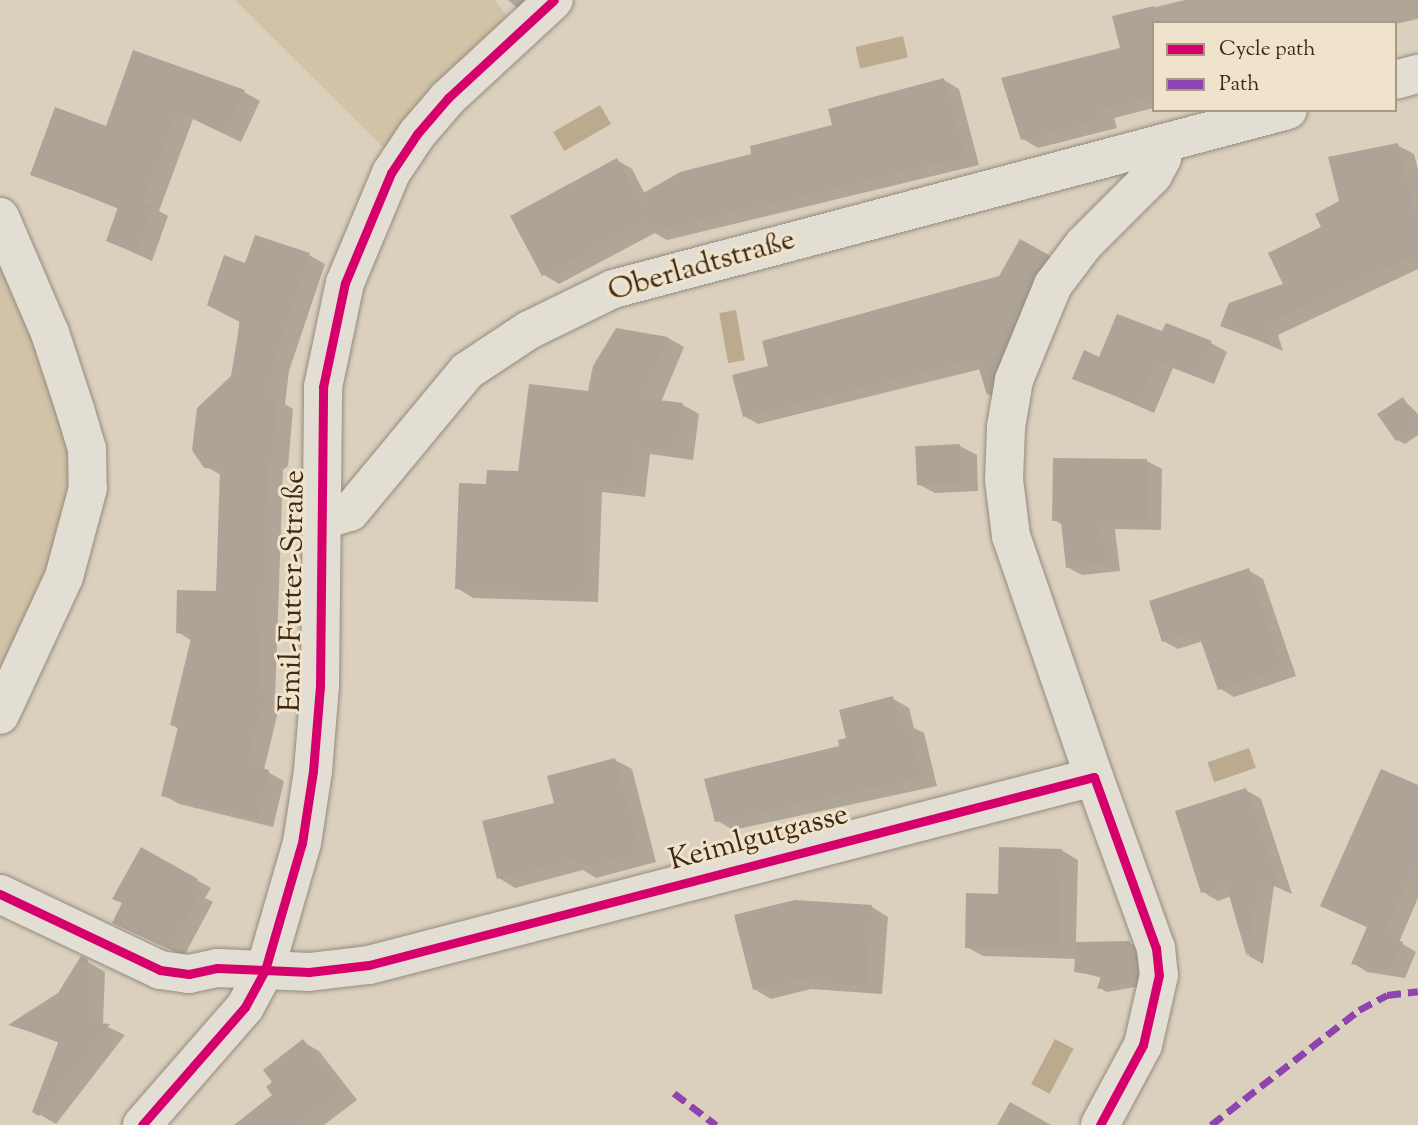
<!DOCTYPE html>
<html>
<head>
<meta charset="utf-8">
<style>
  body { margin:0 }
  #map { position:relative; width:1418px; height:1125px; overflow:hidden; background:#dbd0be; font-family:"Sorts Mill Goudy",serif }
  div>[style] { position:absolute }
  .green>* { inset:0; background:#d2c2a8 }
  .water>* { inset:0; background:#bcaa8f; transform-origin:0 0 }
  .shadow>* { inset:0; background:#0003 }
  .building>* { inset:0; background:#ada396; transform-origin:0 0 }
  .roads { filter:drop-shadow(0 0 2px #948b7e) drop-shadow(0 0 2px #948b7e) }
  .street>* { height:38px; margin:-19px; padding:0 19px; transform-origin:19px; border-radius:19px; background:#e3ded4 }
  .quiet>* { height:7px; margin-top:-3.5px; transform-origin:0; background:repeating-linear-gradient(90deg,#8e44ad 0 14px,transparent 0 21px) }
  .cycleway>* { height:9px; margin:-4.5px; padding:0 4.5px; transform-origin:4.5px; border-radius:4.5px; background:#d6006c }
  span { translate:-50% -50%; white-space:nowrap; text-align:center; line-height:1.15; -webkit-text-stroke:6px #f0e3cc; paint-order:stroke }
  .street-label { font-size:30px; color:#3f2913 }
  .legend { position:absolute; left:1152px; top:21px; width:245px; height:91px; box-sizing:border-box; background:#f0e3cc; border:2px solid #a99982; margin:0; padding:9px 12px; list-style:none; font-size:21px; color:#3f2913 }
  .legend li { display:flex; align-items:center; gap:14px; height:35px }
  .legend b { width:35px; border:2px solid #a99982 }
</style>
</head>
<body>
<div id="map">
  <div class="green">
    <div style="clip-path:polygon(235px 0,495px 0,509px 19px,387px 151px)"></div>
    <div style="clip-path:polygon(0 243px,83px 483px,0 695px)"></div>
  </div>
  <div class="water">
    <div style="left:903px;top:36px;width:22px;height:49px;rotate:77deg"></div>
    <div style="left:600px;top:105px;width:22px;height:54px;rotate:60deg"></div>
    <div style="left:736px;top:310px;width:51px;height:17px;rotate:80deg"></div>
    <div style="left:1249px;top:748px;width:21px;height:44px;rotate:71deg"></div>
    <div style="left:1055px;top:1039px;width:21px;height:51px;rotate:28deg"></div>
  </div>
  <div class="shadow">
    <div style="clip-path:polygon(508px 0,533px 0,521px 11px)"></div>
    <div style="clip-path:polygon(1185px 0,1418px 0,1418px 19px,1395px 24px,1154px 23px,1154px 108px,1114px 118px,1117px 128px,1038px 148px,1023px 139px,1122px 49px,1114px 17px)"></div>
    <div style="clip-path:polygon(944px 80px,959px 89px,979px 165px,667px 240px,655px 233px,559px 284px,544px 275px,617px 160px,632px 169px,645px 194px,835px 126px)"></div>
    <div style="clip-path:polygon(244px 92px,260px 101px,241px 142px,193px 119px,159px 211px,168px 216px,152px 261px,108px 241px,119px 209px,32px 174px,107px 128px)"></div>
    <div style="clip-path:polygon(1397px 145px,1414px 154px,1418px 170px,1418px 269px,1278px 335px,1283px 351px,1222px 325px,1285px 286px,1341px 201px)"></div>
    <div style="clip-path:polygon(1021px 241px,1062px 264px,1001px 401px,988px 394px,981px 369px,758px 424px,744px 416px,770px 367px,1000px 278px)"></div>
    <div style="clip-path:polygon(309px 255px,325px 264px,289px 371px,285px 404px,293px 409px,288px 466px,283px 470px,275px 700px,280px 703px,264px 770px,284px 781px,273px 827px,179px 804px,163px 795px,179px 729px,172px 725px,192px 641px,178px 632px,218px 593px,221px 475px,205px 466px,233px 377px,246px 265px)"></div>
    <div style="clip-path:polygon(616px 330px,668px 338px,684px 347px,661px 402px,683px 405px,699px 414px,693px 460px,650px 454px,645px 497px,602px 492px,598px 602px,473px 598px,457px 588px,488px 485px,520px 473px,589px 393px)"></div>
    <div style="clip-path:polygon(1163px 333px,1211px 343px,1227px 352px,1214px 384px,1173px 368px,1154px 413px,1075px 378px,1100px 359px)"></div>
    <div style="clip-path:polygon(1403px 399px,1418px 414px,1418px 435px,1405px 444px,1397px 440px)"></div>
    <div style="clip-path:polygon(960px 446px,977px 455px,978px 491px,935px 493px,918px 484px)"></div>
    <div style="clip-path:polygon(1054px 460px,1147px 461px,1162px 469px,1161px 530px,1115px 529px,1120px 571px,1082px 575px,1067px 567px,1063px 525px,1054px 520px)"></div>
    <div style="clip-path:polygon(1248px 570px,1263px 579px,1296px 676px,1234px 697px,1219px 688px,1203px 641px,1178px 649px,1163px 641px)"></div>
    <div style="clip-path:polygon(892px 698px,909px 708px,914px 728px,924px 733px,937px 786px,733px 830px,716px 820px,842px 747px)"></div>
    <div style="clip-path:polygon(615px 760px,632px 769px,656px 862px,596px 878px,583px 870px,515px 888px,499px 878px,556px 804px)"></div>
    <div style="clip-path:polygon(1418px 787px,1418px 898px,1399px 942px,1416px 952px,1405px 978px,1367px 972px,1353px 963px,1369px 928px,1322px 906px)"></div>
    <div style="clip-path:polygon(1246px 790px,1261px 799px,1292px 894px,1274px 886px,1263px 964px,1249px 956px,1231px 896px,1218px 901px,1203px 892px)"></div>
    <div style="clip-path:polygon(141px 850px,211px 888px,205px 898px,213px 902px,184px 956px,128px 930px,124px 903px)"></div>
    <div style="clip-path:polygon(1061px 850px,1078px 860px,1076px 944px,1130px 943px,1138px 948px,1142px 986px,1107px 992px,1099px 988px,1102px 978px,1076px 971px,1077px 959px,983px 956px,967px 947px,1000px 896px)"></div>
    <div style="clip-path:polygon(872px 907px,888px 917px,882px 994px,811px 989px,771px 999px,754px 989px)"></div>
    <div style="clip-path:polygon(88px 962px,105px 972px,103px 1025px,125px 1035px,56px 1124px,34px 1111px,60px 1043px,11px 1025px,59px 995px)"></div>
    <div style="clip-path:polygon(303px 1042px,319px 1051px,357px 1100px,324px 1125px,255px 1125px)"></div>
    <div style="clip-path:polygon(1010px 1102px,1051px 1125px,997px 1125px)"></div>
  </div>
  <div class="building">
    <div style="clip-path:polygon(1154px 6px,1154px 97px,1100px 109px,1102px 120px,1021px 140px,1001px 78px,1120px 48px,1112px 16px)"></div>
    <div style="clip-path:polygon(133px 50px,245px 90px,225px 134px,177px 111px,143px 202px,153px 205px,136px 253px,106px 241px,118px 207px,30px 175px,55px 107px,106px 126px)"></div>
    <div style="clip-path:polygon(944px 78px,965px 157px,650px 232px,647px 220px,542px 276px,510px 216px,617px 158px,646px 213px,642px 194px,680px 172px,751px 154px,750px 146px,832px 125px,828px 109px)"></div>
    <div style="clip-path:polygon(1398px 143px,1418px 225px,1418px 253px,1262px 326px,1268px 344px,1220px 326px,1229px 303px,1283px 284px,1268px 253px,1321px 227px,1315px 214px,1339px 201px,1328px 157px)"></div>
    <div style="clip-path:polygon(255px 235px,310px 253px,273px 361px,269px 397px,278px 398px,272px 458px,268px 461px,259px 692px,265px 693px,247px 764px,269px 770px,258px 819px,161px 796px,178px 727px,170px 725px,192px 634px,176px 633px,177px 590px,216px 591px,220px 469px,204px 468px,192px 450px,197px 408px,231px 376px,240px 322px,207px 305px,224px 255px,245px 263px)"></div>
    <div style="clip-path:polygon(1020px 239px,1049px 255px,1033px 276px,1012px 323px,987px 395px,976px 359px,743px 417px,732px 375px,768px 366px,762px 341px,999px 276px)"></div>
    <div style="clip-path:polygon(1117px 314px,1162px 331px,1166px 323px,1212px 341px,1197px 376px,1156px 360px,1138px 405px,1072px 379px,1084px 350px,1099px 357px)"></div>
    <div style="clip-path:polygon(616px 328px,668px 337px,642px 398px,683px 403px,677px 451px,634px 446px,629px 489px,586px 484px,583px 593px,455px 589px,459px 483px,486px 484px,487px 470px,518px 471px,529px 384px,588px 391px,593px 366px)"></div>
    <div style="clip-path:polygon(1403px 397px,1418px 426px,1396px 441px,1377px 414px)"></div>
    <div style="left:960px;top:444px;width:39px;height:45px;rotate:87deg"></div>
    <div style="clip-path:polygon(1053px 458px,1147px 459px,1147px 522px,1100px 522px,1105px 563px,1066px 568px,1061px 521px,1052px 521px)"></div>
    <div style="clip-path:polygon(1249px 568px,1282px 668px,1218px 690px,1197px 630px,1162px 642px,1149px 601px)"></div>
    <div style="clip-path:polygon(893px 696px,900px 724px,907px 722px,922px 777px,715px 822px,704px 779px,839px 746px,838px 740px,846px 738px,839px 710px)"></div>
    <div style="clip-path:polygon(615px 758px,640px 853px,578px 869px,575px 859px,497px 879px,482px 821px,554px 803px,547px 776px)"></div>
    <div style="clip-path:polygon(1381px 769px,1418px 785px,1418px 858px,1384px 934px,1403px 942px,1390px 971px,1351px 964px,1367px 927px,1320px 906px)"></div>
    <div style="clip-path:polygon(1246px 788px,1278px 887px,1259px 879px,1247px 957px,1226px 885px,1201px 893px,1175px 811px)"></div>
    <div style="clip-path:polygon(141px 847px,198px 879px,192px 888px,200px 893px,169px 949px,112px 923px,122px 903px,112px 899px)"></div>
    <div style="clip-path:polygon(999px 847px,1062px 849px,1060px 950px,965px 948px,966px 893px,998px 894px)"></div>
    <div style="clip-path:polygon(795px 900px,872px 905px,866px 986px,793px 980px,753px 990px,734px 915px)"></div>
    <div style="clip-path:polygon(1130px 941px,1135px 982px,1097px 989px,1101px 976px,1074px 972px,1076px 942px)"></div>
    <div style="clip-path:polygon(81px 956px,88px 960px,87px 1022px,110px 1024px,39px 1116px,32px 1112px,59px 1040px,8px 1025px,58px 993px)"></div>
    <div style="clip-path:polygon(303px 1039px,342px 1090px,296px 1125px,234px 1125px,272px 1095px,266px 1087px,272px 1082px,263px 1070px)"></div>
  </div>
  <div class="roads">
    <div class="street">
      <div style="left:1395px;top:80px;width:24px;rotate:-15deg"></div>
      <div style="left:0;top:217px;width:126px;rotate:66.7deg"></div>
      <div style="left:50px;top:333px;width:80px;rotate:71.8deg"></div>
      <div style="left:75px;top:409px;width:42px;rotate:73.3deg"></div>
      <div style="left:87px;top:449px;width:39px;rotate:89deg"></div>
      <div style="left:88px;top:488px;width:92px;rotate:105.1deg"></div>
      <div style="left:64px;top:577px;width:152px;rotate:114.9deg"></div>
      <div style="left:320px;top:521px;width:31px;rotate:-17deg"></div>
      <div style="left:350px;top:512px;width:183px;rotate:-50.3deg"></div>
      <div style="left:467px;top:371px;width:74px;rotate:-33.5deg"></div>
      <div style="left:529px;top:330px;width:93px;rotate:-26deg"></div>
      <div style="left:613px;top:289px;width:698px;rotate:-14.85deg"></div>
      <div style="left:1094px;top:777px;width:255px;rotate:-109deg"></div>
      <div style="left:1011px;top:536px;width:56px;rotate:-97.1deg"></div>
      <div style="left:1004px;top:480px;width:53px;rotate:-87.8deg"></div>
      <div style="left:1006px;top:427px;width:48px;rotate:-80.3deg"></div>
      <div style="left:1014px;top:380px;width:103px;rotate:-67.7deg"></div>
      <div style="left:1053px;top:285px;width:51px;rotate:-52.9deg"></div>
      <div style="left:1084px;top:244px;width:98px;rotate:-45deg"></div>
      <div style="left:1153px;top:175px;width:19px;rotate:-62deg"></div>
      <div style="left:1162px;top:158px;width:12px;rotate:-99deg"></div>
      <div style="left:0;top:894px;width:177px;rotate:25.4deg"></div>
      <div style="left:160px;top:970px;width:29px;rotate:8deg"></div>
      <div style="left:189px;top:974px;width:29px;rotate:-12deg"></div>
      <div style="left:217px;top:968px;width:48px;rotate:2.4deg"></div>
      <div style="left:265px;top:970px;width:132px;rotate:-73.8deg"></div>
      <div style="left:302px;top:843px;width:73px;rotate:-81.3deg"></div>
      <div style="left:313px;top:771px;width:85px;rotate:-85.3deg"></div>
      <div style="left:320px;top:686px;width:299px;rotate:-89.4deg"></div>
      <div style="left:323px;top:387px;width:106px;rotate:-78.1deg"></div>
      <div style="left:345px;top:283px;width:119px;rotate:-67.3deg"></div>
      <div style="left:391px;top:173px;width:47px;rotate:-56.3deg"></div>
      <div style="left:417px;top:134px;width:48px;rotate:-49.3deg"></div>
      <div style="left:448px;top:98px;width:144px;rotate:-42.8deg"></div>
      <div style="left:142px;top:1125px;width:157px;rotate:-48.9deg"></div>
      <div style="left:245px;top:1007px;width:42px;rotate:-61.6deg"></div>
      <div style="left:265px;top:970px;width:44px;rotate:2.6deg"></div>
      <div style="left:309px;top:972px;width:60px;rotate:-6.7deg"></div>
      <div style="left:369px;top:965px;width:749px;rotate:-14.54deg"></div>
      <div style="left:1094px;top:777px;width:182px;rotate:70.1deg"></div>
      <div style="left:1156px;top:948px;width:27px;rotate:84deg"></div>
      <div style="left:1159px;top:975px;width:72px;rotate:102.9deg"></div>
      <div style="left:1143px;top:1045px;width:91px;rotate:118.3deg"></div>
    </div>
  </div>
  <div class="quiet">
    <div style="left:674px;top:1093px;width:53px;rotate:37.3deg"></div>
    <div style="left:1211px;top:1125px;width:187px;rotate:-37.8deg"></div>
    <div style="left:1359px;top:1010px;width:32px;rotate:-28deg"></div>
    <div style="left:1387px;top:995px;width:31px;rotate:-7deg"></div>
  </div>
  <div class="cycleway">
    <div style="left:0;top:894px;width:177px;rotate:25.4deg"></div>
    <div style="left:160px;top:970px;width:29px;rotate:8deg"></div>
    <div style="left:189px;top:974px;width:29px;rotate:-12deg"></div>
    <div style="left:217px;top:968px;width:48px;rotate:2.4deg"></div>
    <div style="left:265px;top:970px;width:132px;rotate:-73.8deg"></div>
    <div style="left:302px;top:843px;width:73px;rotate:-81.3deg"></div>
    <div style="left:313px;top:771px;width:85px;rotate:-85.3deg"></div>
    <div style="left:320px;top:686px;width:299px;rotate:-89.4deg"></div>
    <div style="left:323px;top:387px;width:106px;rotate:-78.1deg"></div>
    <div style="left:345px;top:283px;width:119px;rotate:-67.3deg"></div>
    <div style="left:391px;top:173px;width:47px;rotate:-56.3deg"></div>
    <div style="left:417px;top:134px;width:48px;rotate:-49.3deg"></div>
    <div style="left:448px;top:98px;width:144px;rotate:-42.8deg"></div>
    <div style="left:142px;top:1125px;width:157px;rotate:-48.9deg"></div>
    <div style="left:245px;top:1007px;width:42px;rotate:-61.6deg"></div>
    <div style="left:265px;top:970px;width:44px;rotate:2.6deg"></div>
    <div style="left:309px;top:972px;width:60px;rotate:-6.7deg"></div>
    <div style="left:369px;top:965px;width:749px;rotate:-14.54deg"></div>
    <div style="left:1094px;top:777px;width:182px;rotate:70.1deg"></div>
    <div style="left:1156px;top:948px;width:27px;rotate:84deg"></div>
    <div style="left:1159px;top:975px;width:72px;rotate:102.9deg"></div>
    <div style="left:1143px;top:1045px;width:91px;rotate:118.3deg"></div>
  </div>
  <div class="street-label">
    <span style="left:702px;top:267px;rotate:-16deg">Oberladtstraße</span>
    <span style="left:294px;top:591px;rotate:-89deg">Emil-Futter-Straße</span>
    <span style="left:759px;top:839px;rotate:-15deg">Keimlgutgasse</span>
  </div>
  <ul class="legend">
  <li><b style="height:9px;background:#d6006c"></b>Cycle path</li>
  <li><b style="height:9px;background:#8e44ad"></b>Path</li>
  </ul>
</div>
</body>
</html>
